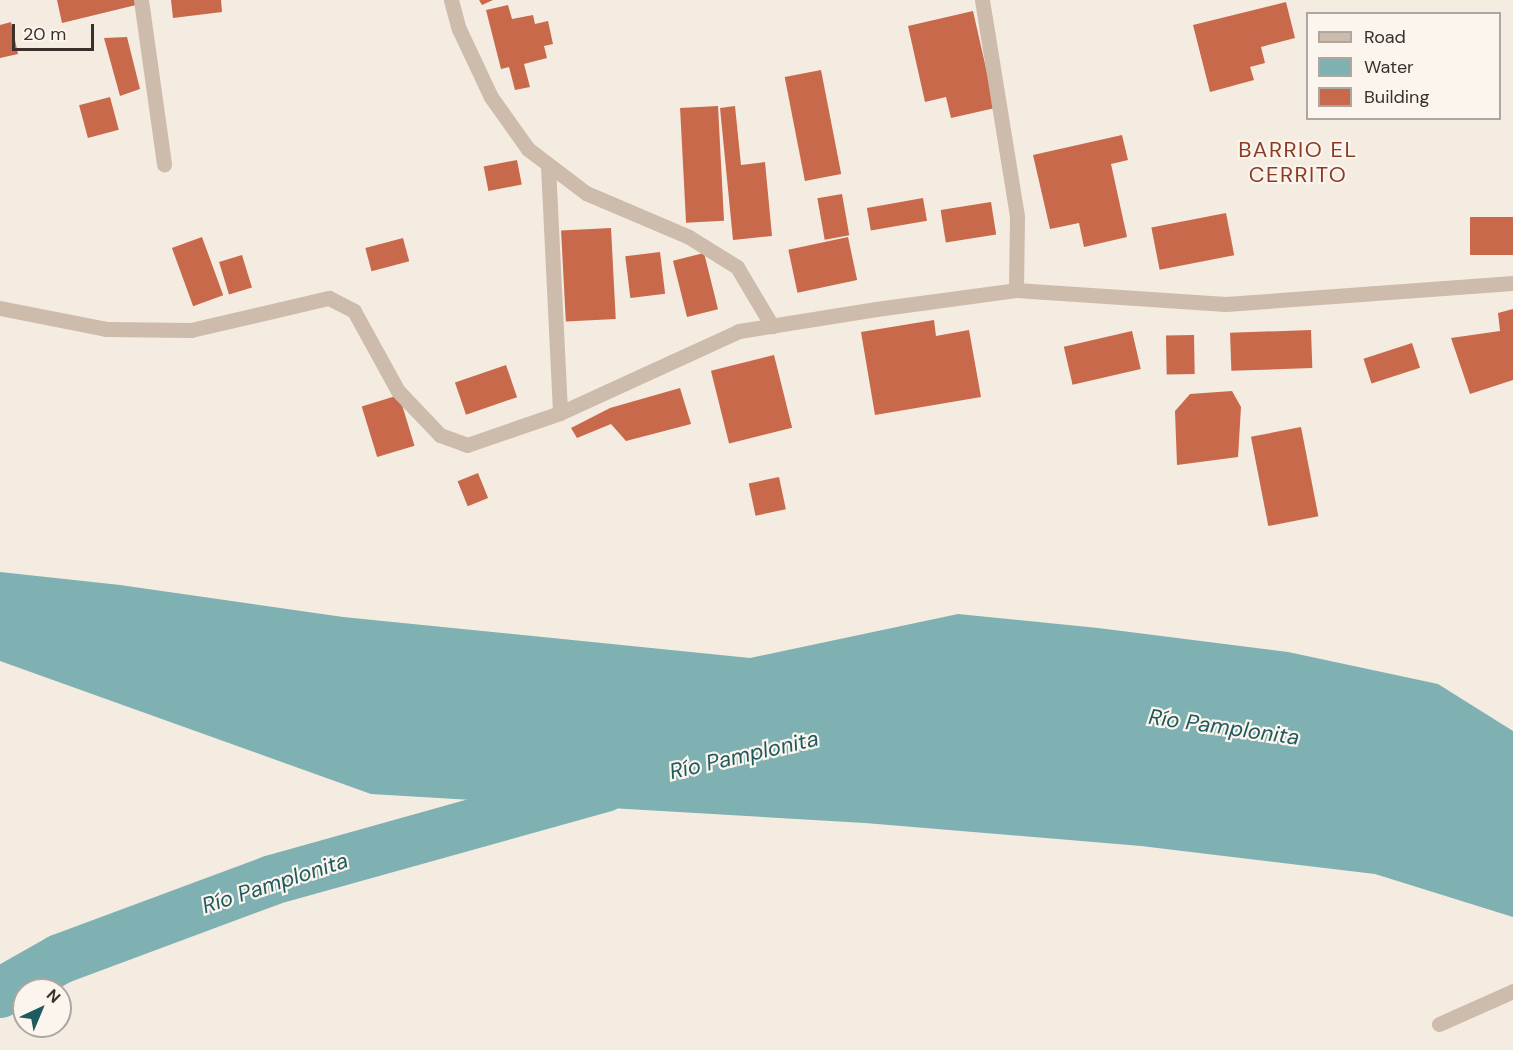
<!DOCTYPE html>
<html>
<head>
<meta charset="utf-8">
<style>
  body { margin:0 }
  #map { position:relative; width:1513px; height:1050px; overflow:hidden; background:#f4ebe1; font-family:"DM Sans",sans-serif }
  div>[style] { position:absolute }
  .water>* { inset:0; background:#7fb0b2 }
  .river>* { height:50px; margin:-25px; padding:0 25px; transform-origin:25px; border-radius:25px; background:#7fb0b2 }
  .building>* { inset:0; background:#c8694b; transform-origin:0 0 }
  .street>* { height:15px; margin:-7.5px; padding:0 7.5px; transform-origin:7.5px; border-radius:7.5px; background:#cdbbac }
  span { translate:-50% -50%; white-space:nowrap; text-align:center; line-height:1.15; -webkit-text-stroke:4.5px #fbf5ee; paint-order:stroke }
  .neighbourhood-label { font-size:22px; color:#8c3b22; letter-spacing:1.5px }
  .water-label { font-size:22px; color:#1f5a5e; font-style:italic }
  .legend { position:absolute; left:1306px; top:12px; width:195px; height:108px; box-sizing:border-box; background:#fbf5ee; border:2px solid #aea6a0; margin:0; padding:8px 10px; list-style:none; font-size:18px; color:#3b302b }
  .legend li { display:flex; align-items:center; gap:12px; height:30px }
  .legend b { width:30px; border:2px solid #aea6a0 }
  .north { position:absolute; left:12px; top:978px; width:60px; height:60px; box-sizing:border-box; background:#fbf5ee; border:2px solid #aea6a0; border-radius:50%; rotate:44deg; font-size:16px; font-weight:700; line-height:24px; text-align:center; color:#3b302b }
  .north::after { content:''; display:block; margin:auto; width:21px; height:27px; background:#1f5a5e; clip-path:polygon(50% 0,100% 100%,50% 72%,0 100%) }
  .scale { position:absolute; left:12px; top:24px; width:82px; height:27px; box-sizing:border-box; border:3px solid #3b302b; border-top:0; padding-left:8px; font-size:18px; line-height:21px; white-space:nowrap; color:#3b302b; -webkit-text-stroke:4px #fbf5ee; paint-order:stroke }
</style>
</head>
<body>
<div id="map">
  <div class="water">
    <div style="clip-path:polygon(0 572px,120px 585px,343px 617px,750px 658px,958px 614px,1098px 628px,1288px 652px,1438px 684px,1513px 731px,1513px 917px,1375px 874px,1141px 846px,865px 823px,371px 794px,0 661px)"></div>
  </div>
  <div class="river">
    <div style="left:0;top:993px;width:69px;rotate:-29.5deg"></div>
    <div style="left:60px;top:959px;width:226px;rotate:-20.4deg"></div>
    <div style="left:272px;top:880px;width:345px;rotate:-15.6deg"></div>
  </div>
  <div class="building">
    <div style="clip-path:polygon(57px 0,135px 0,136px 5px,62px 23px)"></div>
    <div style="clip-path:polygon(171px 0,221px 0,222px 12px,173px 18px)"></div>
    <div style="clip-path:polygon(479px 0,493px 0,482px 5px)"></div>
    <div style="clip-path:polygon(1286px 2px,1295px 38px,1261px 47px,1265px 63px,1250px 67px,1254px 80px,1210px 92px,1193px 25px)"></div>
    <div style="clip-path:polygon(508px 5px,512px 19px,533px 15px,535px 24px,548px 21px,553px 44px,544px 46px,547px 58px,524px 64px,530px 87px,515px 90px,509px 67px,501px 69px,486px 10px)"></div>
    <div style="clip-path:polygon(973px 11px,995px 108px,951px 118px,946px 97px,925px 102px,908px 26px)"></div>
    <div style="clip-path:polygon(11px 22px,18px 54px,0 58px,0 25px)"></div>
    <div style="clip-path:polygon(127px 37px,140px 89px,120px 96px,104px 38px)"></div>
    <div style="left:821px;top:70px;width:106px;height:37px;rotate:79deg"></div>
    <div style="left:110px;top:97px;width:34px;height:32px;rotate:75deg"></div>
    <div style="left:718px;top:106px;width:115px;height:38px;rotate:87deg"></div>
    <div style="clip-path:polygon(735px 106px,741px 165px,765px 162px,772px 236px,733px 240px,720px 108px)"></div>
    <div style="clip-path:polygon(1122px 135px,1128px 160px,1111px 164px,1127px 237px,1084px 247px,1079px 223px,1050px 229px,1033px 155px)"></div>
    <div style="left:517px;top:160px;width:25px;height:34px;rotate:79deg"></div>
    <div style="left:842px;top:194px;width:42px;height:25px;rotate:80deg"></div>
    <div style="left:923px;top:198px;width:23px;height:57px;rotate:80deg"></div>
    <div style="left:991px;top:202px;width:33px;height:51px;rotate:81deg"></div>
    <div style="left:1226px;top:213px;width:43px;height:76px;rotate:79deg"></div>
    <div style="left:1513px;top:217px;width:38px;height:43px;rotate:90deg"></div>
    <div style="left:611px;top:228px;width:91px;height:50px;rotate:87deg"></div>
    <div style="left:202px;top:237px;width:62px;height:32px;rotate:70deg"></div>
    <div style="left:848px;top:237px;width:44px;height:61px;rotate:78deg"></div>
    <div style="left:403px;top:238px;width:24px;height:39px;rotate:75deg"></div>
    <div style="left:660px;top:252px;width:42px;height:35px;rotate:83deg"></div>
    <div style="left:704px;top:253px;width:58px;height:32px;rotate:76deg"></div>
    <div style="left:242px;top:255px;width:34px;height:24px;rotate:73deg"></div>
    <div style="clip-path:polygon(1513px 309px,1513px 380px,1470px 394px,1451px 338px,1500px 331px,1498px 313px)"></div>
    <div style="clip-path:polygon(934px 320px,936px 336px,969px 330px,981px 397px,875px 415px,861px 332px)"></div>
    <div style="left:1311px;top:330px;width:38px;height:81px;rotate:88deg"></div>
    <div style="left:1132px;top:331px;width:39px;height:70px;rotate:77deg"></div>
    <div style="left:1194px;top:335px;width:39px;height:28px;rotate:89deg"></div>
    <div style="left:1412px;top:343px;width:26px;height:51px;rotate:72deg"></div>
    <div style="left:774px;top:355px;width:75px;height:65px;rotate:76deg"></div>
    <div style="left:506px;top:365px;width:34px;height:54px;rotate:71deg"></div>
    <div style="clip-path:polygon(680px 388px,691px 424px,626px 441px,611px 424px,577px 438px,571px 428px,610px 408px)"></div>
    <div style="clip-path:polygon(1232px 391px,1241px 407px,1238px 457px,1177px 465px,1175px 411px,1190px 394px)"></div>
    <div style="left:399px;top:395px;width:53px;height:39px;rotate:73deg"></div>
    <div style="left:1301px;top:427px;width:91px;height:51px;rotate:79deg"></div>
    <div style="left:478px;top:473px;width:27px;height:22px;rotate:68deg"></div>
    <div style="left:779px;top:477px;width:33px;height:31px;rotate:78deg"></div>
  </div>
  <div class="street">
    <div style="left:141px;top:0;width:166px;rotate:82deg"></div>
    <div style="left:451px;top:0;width:30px;rotate:75deg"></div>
    <div style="left:459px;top:29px;width:75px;rotate:64.8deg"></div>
    <div style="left:491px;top:97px;width:64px;rotate:54.6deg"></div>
    <div style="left:528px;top:149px;width:73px;rotate:37.2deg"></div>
    <div style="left:586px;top:193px;width:112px;rotate:23.1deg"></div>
    <div style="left:689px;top:237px;width:57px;rotate:32deg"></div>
    <div style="left:737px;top:267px;width:69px;rotate:59.3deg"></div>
    <div style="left:982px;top:0;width:220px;rotate:80.8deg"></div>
    <div style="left:1017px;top:217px;width:73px;rotate:90.8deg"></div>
    <div style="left:548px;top:166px;width:247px;rotate:87.2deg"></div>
    <div style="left:0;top:308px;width:108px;rotate:11.2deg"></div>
    <div style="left:106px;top:329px;width:85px;rotate:0.7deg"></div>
    <div style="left:191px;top:330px;width:142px;rotate:-13.1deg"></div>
    <div style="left:329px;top:298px;width:28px;rotate:27deg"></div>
    <div style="left:354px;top:311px;width:91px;rotate:61.2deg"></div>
    <div style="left:398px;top:391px;width:61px;rotate:46.3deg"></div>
    <div style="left:440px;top:435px;width:29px;rotate:20deg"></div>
    <div style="left:467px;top:445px;width:98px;rotate:-19deg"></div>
    <div style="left:560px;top:413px;width:197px;rotate:-24.6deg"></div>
    <div style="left:739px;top:331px;width:139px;rotate:-9.1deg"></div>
    <div style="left:876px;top:309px;width:141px;rotate:-7.7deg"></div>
    <div style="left:1016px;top:290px;width:210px;rotate:3.8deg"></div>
    <div style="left:1226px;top:304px;width:288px;rotate:-4.2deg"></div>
    <div style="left:1439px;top:1024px;width:81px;rotate:-24deg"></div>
  </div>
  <div class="neighbourhood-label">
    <span style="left:1298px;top:162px">BARRIO EL<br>CERRITO</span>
  </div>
  <div class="water-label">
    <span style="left:1224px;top:727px;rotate:8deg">Río Pamplonita</span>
    <span style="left:744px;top:755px;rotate:-13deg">Río Pamplonita</span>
    <span style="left:275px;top:883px;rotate:-18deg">Río Pamplonita</span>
  </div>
  <ul class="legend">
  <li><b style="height:8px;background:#cdbbac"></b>Road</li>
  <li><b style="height:16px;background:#7fb0b2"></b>Water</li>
  <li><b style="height:16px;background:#c8694b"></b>Building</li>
  </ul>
  <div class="north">N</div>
  <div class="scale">20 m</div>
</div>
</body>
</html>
